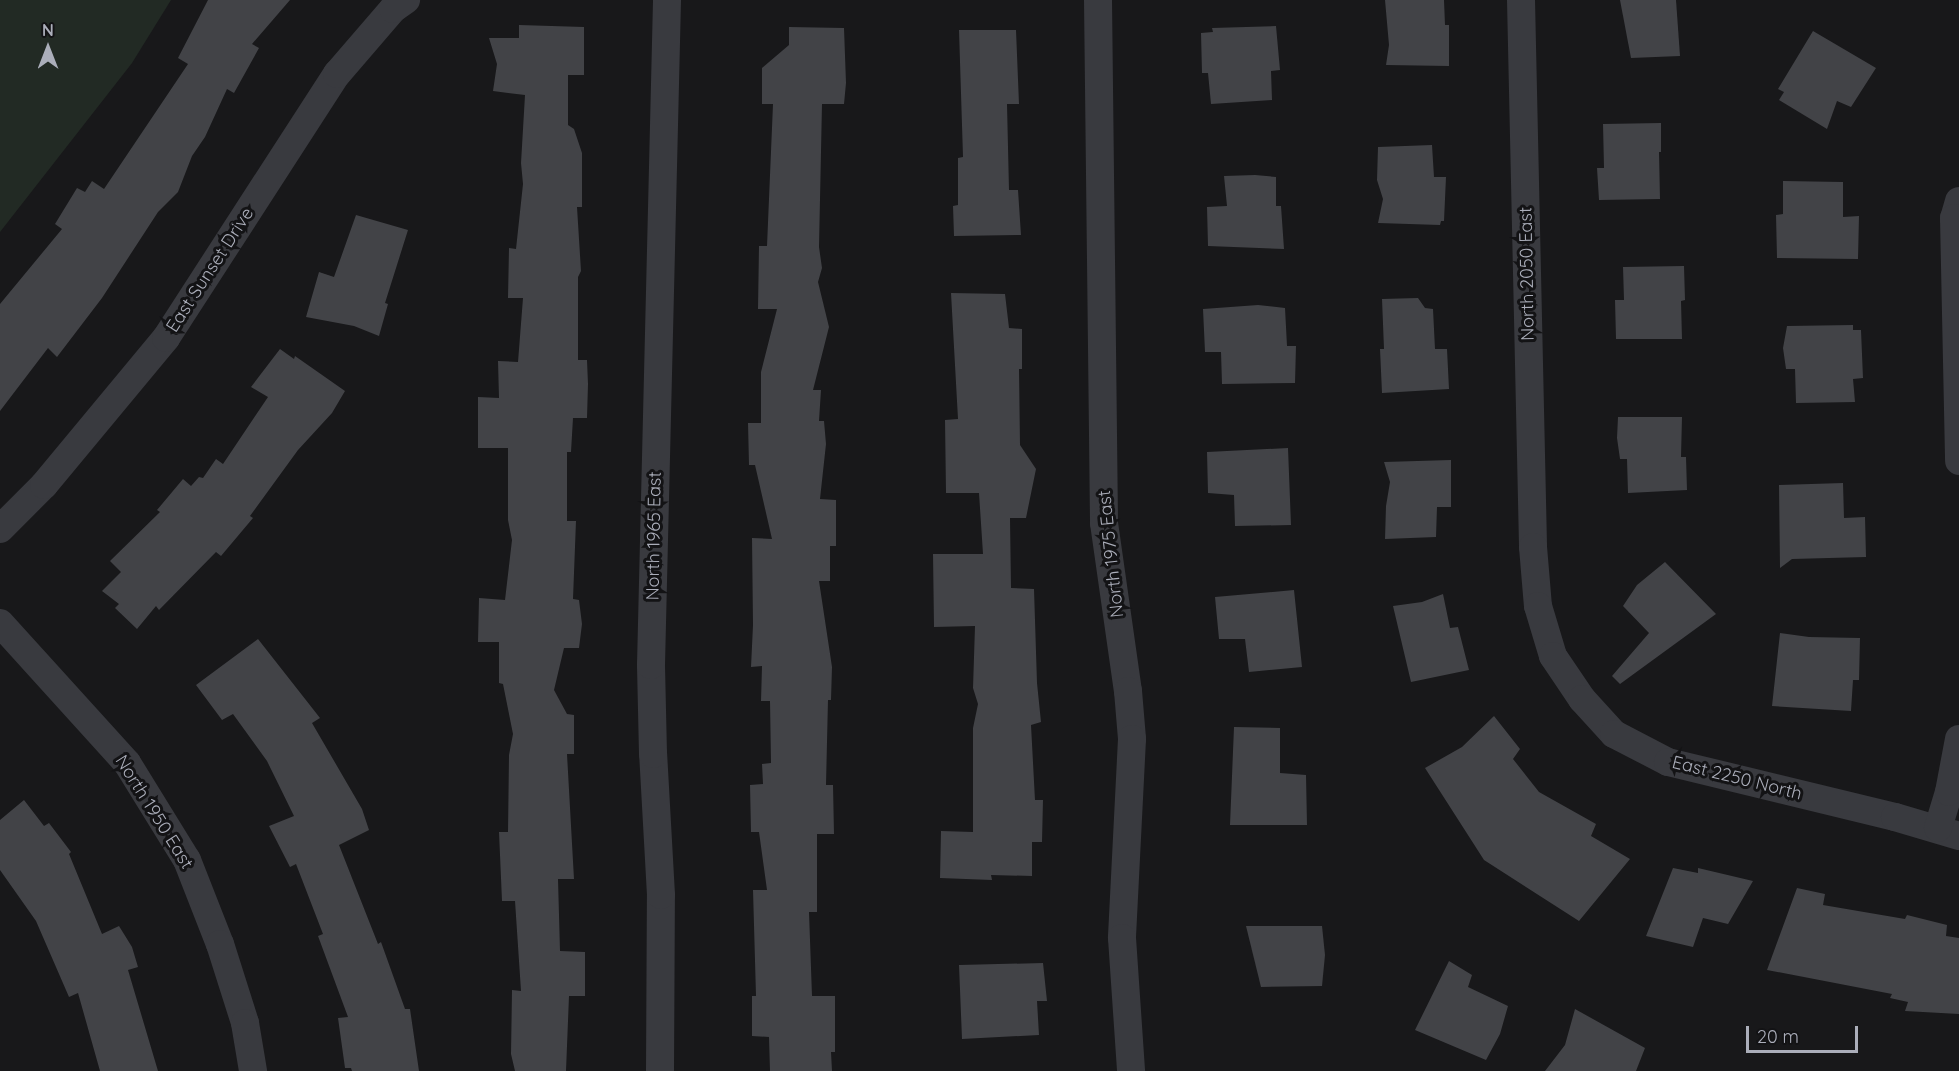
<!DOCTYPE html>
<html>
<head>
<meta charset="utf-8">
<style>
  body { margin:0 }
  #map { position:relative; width:1959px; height:1071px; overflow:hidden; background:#18181a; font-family:Quicksand,sans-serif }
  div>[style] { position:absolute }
  .green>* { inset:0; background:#222a24 }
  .building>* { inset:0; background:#424347 }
  .street>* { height:28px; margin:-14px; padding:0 14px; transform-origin:14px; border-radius:14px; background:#393a3f }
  span { translate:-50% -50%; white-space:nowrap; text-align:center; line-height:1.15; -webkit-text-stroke:6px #131315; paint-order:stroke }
  .street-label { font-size:18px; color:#abaeba }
  .north { position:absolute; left:18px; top:18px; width:60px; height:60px; -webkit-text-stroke:4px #131315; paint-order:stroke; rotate:0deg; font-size:16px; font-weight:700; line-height:24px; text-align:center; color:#abaeba }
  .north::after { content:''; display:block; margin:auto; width:21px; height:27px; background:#abaeba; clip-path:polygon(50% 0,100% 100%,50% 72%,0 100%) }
  .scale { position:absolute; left:1746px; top:1026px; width:112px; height:27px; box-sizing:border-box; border:3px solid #abaeba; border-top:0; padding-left:8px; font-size:18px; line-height:21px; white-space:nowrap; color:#abaeba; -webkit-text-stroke:4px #131315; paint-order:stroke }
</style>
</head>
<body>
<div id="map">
  <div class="green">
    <div style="clip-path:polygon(0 0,171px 0,132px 63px,0 232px)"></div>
  </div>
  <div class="building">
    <div style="clip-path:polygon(208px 0,290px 0,252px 44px,259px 48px,234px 93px,227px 89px,205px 137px,192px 156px,178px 192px,158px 212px,102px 298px,57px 357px,48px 348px,0 411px,0 304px,62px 229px,55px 224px,77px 188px,85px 192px,92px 181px,104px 189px,188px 64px,178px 58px)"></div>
    <div style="clip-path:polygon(1385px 0,1444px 0,1445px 25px,1449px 25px,1449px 66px,1386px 65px,1389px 45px)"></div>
    <div style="clip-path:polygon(1620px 0,1676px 0,1680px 56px,1631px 58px)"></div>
    <div style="clip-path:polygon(519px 25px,584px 27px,584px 75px,568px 75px,568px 125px,574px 129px,582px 153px,582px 207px,577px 207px,581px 271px,578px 277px,578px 360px,587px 360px,588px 384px,587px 418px,573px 418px,571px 452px,567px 452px,567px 521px,576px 521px,573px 599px,579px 600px,582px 624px,579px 648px,564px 648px,554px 690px,567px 714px,574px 715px,574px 754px,567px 754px,574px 879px,558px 879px,560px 951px,585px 952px,585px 996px,569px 996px,566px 1071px,515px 1071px,511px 1054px,512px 990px,521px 991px,515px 901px,502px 901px,499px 832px,508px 832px,509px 755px,513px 734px,503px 684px,499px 683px,499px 642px,478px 642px,479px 598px,505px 600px,512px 540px,508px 520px,508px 448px,478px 448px,478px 397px,499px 398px,498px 361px,518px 362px,523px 298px,508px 298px,509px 248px,516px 249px,523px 184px,521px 163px,525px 95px,493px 91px,497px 64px,489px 38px,519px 38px)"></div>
    <div style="clip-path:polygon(1276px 26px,1280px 70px,1271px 71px,1272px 100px,1211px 104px,1208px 73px,1202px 73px,1201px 33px,1213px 32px,1212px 28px)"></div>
    <div style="clip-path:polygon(789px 27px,844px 28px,846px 83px,844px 104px,822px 104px,819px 247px,822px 268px,818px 282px,829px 327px,813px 390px,821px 390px,819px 421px,824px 421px,826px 444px,820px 499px,836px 500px,836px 546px,830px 546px,830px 581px,819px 581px,832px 667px,831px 700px,828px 700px,826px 785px,833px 785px,834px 834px,817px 834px,817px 912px,809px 912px,812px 996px,835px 996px,835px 1052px,831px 1052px,832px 1071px,770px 1071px,769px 1037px,752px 1036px,752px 996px,756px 996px,753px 890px,767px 890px,759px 832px,751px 832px,750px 785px,763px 784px,762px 764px,771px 763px,770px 701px,761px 701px,762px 666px,751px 667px,753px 625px,752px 538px,772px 539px,755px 465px,749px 465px,748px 423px,761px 423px,761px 372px,777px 309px,758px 309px,759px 246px,767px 246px,773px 104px,762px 104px,762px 68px,789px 45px)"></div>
    <div style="clip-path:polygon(959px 30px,1016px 30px,1019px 104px,1007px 104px,1009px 190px,1018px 190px,1021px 235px,954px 236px,953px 206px,958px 205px,958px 158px,963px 157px)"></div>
    <div style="clip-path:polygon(1813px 31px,1876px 68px,1851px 107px,1837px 101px,1827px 129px,1779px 100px,1784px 92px,1778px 89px)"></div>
    <div style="clip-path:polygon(1661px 123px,1661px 152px,1659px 152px,1660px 199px,1599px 200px,1597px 168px,1604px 168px,1603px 124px)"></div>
    <div style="clip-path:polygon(1432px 145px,1434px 177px,1446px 177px,1444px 221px,1441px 221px,1440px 225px,1378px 223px,1383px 199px,1377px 180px,1378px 147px)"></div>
    <div style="clip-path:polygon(1255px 175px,1276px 177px,1276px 206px,1281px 206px,1284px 249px,1208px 246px,1207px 207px,1227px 206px,1224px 176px)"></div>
    <div style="clip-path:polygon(1783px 181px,1843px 182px,1843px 217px,1859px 216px,1858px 259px,1777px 258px,1776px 215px,1783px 214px)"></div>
    <div style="clip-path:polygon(356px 215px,408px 230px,385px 303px,388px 304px,379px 336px,354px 326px,306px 317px,319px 272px,334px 277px)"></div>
    <div style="clip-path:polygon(1684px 266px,1685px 300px,1681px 301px,1682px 339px,1616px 339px,1615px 300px,1624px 300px,1623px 267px)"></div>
    <div style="clip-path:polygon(951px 293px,1005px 294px,1009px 328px,1022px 329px,1022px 369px,1019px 369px,1020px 445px,1036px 469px,1026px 518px,1010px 518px,1011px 588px,1034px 589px,1037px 683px,1041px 722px,1031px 725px,1035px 800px,1043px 800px,1042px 842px,1032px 842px,1032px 876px,991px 875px,992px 880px,940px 878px,941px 831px,973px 832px,973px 728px,978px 704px,973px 688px,975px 626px,934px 627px,933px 554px,983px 554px,979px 493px,946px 493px,945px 420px,958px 419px)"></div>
    <div style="clip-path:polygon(1418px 298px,1425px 308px,1433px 309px,1435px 349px,1447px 349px,1449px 389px,1382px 393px,1380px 349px,1384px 349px,1382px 299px)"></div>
    <div style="clip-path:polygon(1258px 305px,1285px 308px,1287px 346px,1296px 346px,1295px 383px,1222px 384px,1221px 352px,1205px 352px,1203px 309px)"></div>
    <div style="clip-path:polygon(1853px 325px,1853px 330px,1861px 330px,1863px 378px,1853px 379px,1855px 402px,1796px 403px,1795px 369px,1786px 369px,1783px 348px,1787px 326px)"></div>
    <div style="clip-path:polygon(280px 349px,294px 359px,295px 356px,345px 391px,332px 413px,298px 450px,250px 516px,253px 518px,221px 556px,216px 552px,159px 610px,156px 606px,137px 629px,115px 608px,119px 604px,102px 591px,121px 572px,110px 561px,160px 512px,157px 510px,183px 479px,191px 486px,199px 477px,203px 478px,216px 459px,223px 464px,268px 397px,251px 387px)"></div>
    <div style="clip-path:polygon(1618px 417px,1682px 417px,1681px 457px,1686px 457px,1687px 490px,1628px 493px,1627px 459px,1620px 459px,1617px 438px)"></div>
    <div style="clip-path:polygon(1288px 448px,1291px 525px,1235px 526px,1234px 495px,1208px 493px,1207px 452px)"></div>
    <div style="clip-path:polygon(1451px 460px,1451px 507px,1437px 507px,1436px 537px,1385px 539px,1386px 506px,1390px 482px,1384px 462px)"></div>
    <div style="clip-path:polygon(1843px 483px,1844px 518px,1865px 517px,1866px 557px,1792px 559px,1780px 568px,1779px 485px)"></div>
    <div style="clip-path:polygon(1665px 562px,1716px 614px,1620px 684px,1612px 676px,1649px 633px,1623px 606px,1637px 585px)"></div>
    <div style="clip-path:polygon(1294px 590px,1302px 667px,1249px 672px,1245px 639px,1219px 639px,1215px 597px)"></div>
    <div style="clip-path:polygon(1443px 594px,1450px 628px,1458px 627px,1469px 670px,1411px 682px,1393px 606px,1422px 602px)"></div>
    <div style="clip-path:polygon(1780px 633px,1809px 637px,1860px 638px,1859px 680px,1853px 680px,1851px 711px,1772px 706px)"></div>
    <div style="clip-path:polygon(258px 639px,320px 718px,312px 723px,362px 809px,369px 830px,339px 845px,378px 944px,381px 942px,405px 1009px,410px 1009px,419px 1071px,352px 1071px,351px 1068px,345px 1068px,338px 1018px,348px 1017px,318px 936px,323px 934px,296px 864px,290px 867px,269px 826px,294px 816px,267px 761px,233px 714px,222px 720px,196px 685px)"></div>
    <div style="clip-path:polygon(1494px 716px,1520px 749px,1513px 759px,1539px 792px,1596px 824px,1591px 836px,1630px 859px,1579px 921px,1484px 860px,1425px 768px,1462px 747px)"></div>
    <div style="clip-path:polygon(1234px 727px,1280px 728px,1280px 773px,1306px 775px,1307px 825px,1230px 825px)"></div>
    <div style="clip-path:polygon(24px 800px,44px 826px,49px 823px,71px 852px,69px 854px,102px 934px,119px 926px,132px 947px,138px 967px,128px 970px,158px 1071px,100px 1071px,78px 993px,69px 997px,36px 921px,0 870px,0 820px)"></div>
    <div style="clip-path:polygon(1673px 868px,1698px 873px,1698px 868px,1753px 881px,1728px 924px,1703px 918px,1693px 947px,1646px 936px)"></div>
    <div style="clip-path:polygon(1797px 888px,1825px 894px,1823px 905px,1905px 919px,1907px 915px,1947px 925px,1946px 936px,1959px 938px,1959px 1014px,1905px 1011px,1908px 1002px,1890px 998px,1892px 994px,1767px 970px)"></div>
    <div style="clip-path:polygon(1246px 926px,1322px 926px,1325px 955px,1322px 986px,1261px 987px)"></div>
    <div style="clip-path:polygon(1449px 961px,1472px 975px,1468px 987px,1508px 1006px,1500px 1034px,1486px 1060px,1415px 1030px)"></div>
    <div style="clip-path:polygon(1043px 963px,1047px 1001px,1037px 1001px,1039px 1035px,962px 1039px,959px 965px)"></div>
    <div style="clip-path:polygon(1575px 1009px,1645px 1048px,1636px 1071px,1545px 1071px,1565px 1045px)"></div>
  </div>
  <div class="street">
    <div style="left:1098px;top:0;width:523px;rotate:89.34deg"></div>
    <div style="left:1104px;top:523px;width:170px;rotate:81.9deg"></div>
    <div style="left:1128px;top:691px;width:48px;rotate:85.2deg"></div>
    <div style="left:1132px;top:739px;width:199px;rotate:92.9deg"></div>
    <div style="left:1122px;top:938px;width:133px;rotate:86.1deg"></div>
    <div style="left:1521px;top:0;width:547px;rotate:88.74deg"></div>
    <div style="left:1533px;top:547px;width:59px;rotate:85.2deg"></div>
    <div style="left:1538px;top:606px;width:52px;rotate:73.3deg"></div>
    <div style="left:1553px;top:656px;width:52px;rotate:56deg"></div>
    <div style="left:1582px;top:699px;width:47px;rotate:47.6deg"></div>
    <div style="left:1614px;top:734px;width:61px;rotate:27.4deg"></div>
    <div style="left:1668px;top:762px;width:234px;rotate:13.6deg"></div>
    <div style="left:1895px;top:817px;width:67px;rotate:16.5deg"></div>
    <div style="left:1959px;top:201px;width:18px;rotate:106deg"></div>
    <div style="left:1954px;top:218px;width:243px;rotate:88.8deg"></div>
    <div style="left:0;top:529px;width:62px;rotate:-45deg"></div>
    <div style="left:44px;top:485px;width:191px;rotate:-50.3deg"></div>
    <div style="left:166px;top:338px;width:315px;rotate:-57.1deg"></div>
    <div style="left:337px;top:74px;width:86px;rotate:-49.3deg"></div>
    <div style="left:393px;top:9px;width:16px;rotate:-35deg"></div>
    <div style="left:0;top:623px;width:189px;rotate:47.8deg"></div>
    <div style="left:127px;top:763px;width:114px;rotate:58.3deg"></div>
    <div style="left:187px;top:860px;width:90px;rotate:68.6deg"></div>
    <div style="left:220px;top:944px;width:83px;rotate:72.4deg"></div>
    <div style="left:245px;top:1023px;width:49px;rotate:80.5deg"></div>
    <div style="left:1938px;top:828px;width:38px;rotate:-73deg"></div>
    <div style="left:1949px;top:792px;width:54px;rotate:-79.3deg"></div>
    <div style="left:660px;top:1071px;width:176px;rotate:-89.7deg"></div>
    <div style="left:661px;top:895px;width:141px;rotate:-93.2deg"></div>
    <div style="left:653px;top:754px;width:89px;rotate:-91.3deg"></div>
    <div style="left:651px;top:665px;width:665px;rotate:-88.62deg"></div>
  </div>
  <div class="street-label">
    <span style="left:210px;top:270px;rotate:-57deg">East Sunset Drive</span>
    <span style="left:1527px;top:274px;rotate:-91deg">North 2050 East</span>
    <span style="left:654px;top:536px;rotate:-89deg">North 1965 East</span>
    <span style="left:1111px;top:554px;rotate:-96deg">North 1975 East</span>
    <span style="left:1737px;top:778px;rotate:14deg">East 2250 North</span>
    <span style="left:154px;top:812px;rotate:58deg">North 1950 East</span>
  </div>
  <div class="north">N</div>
  <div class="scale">20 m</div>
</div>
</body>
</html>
